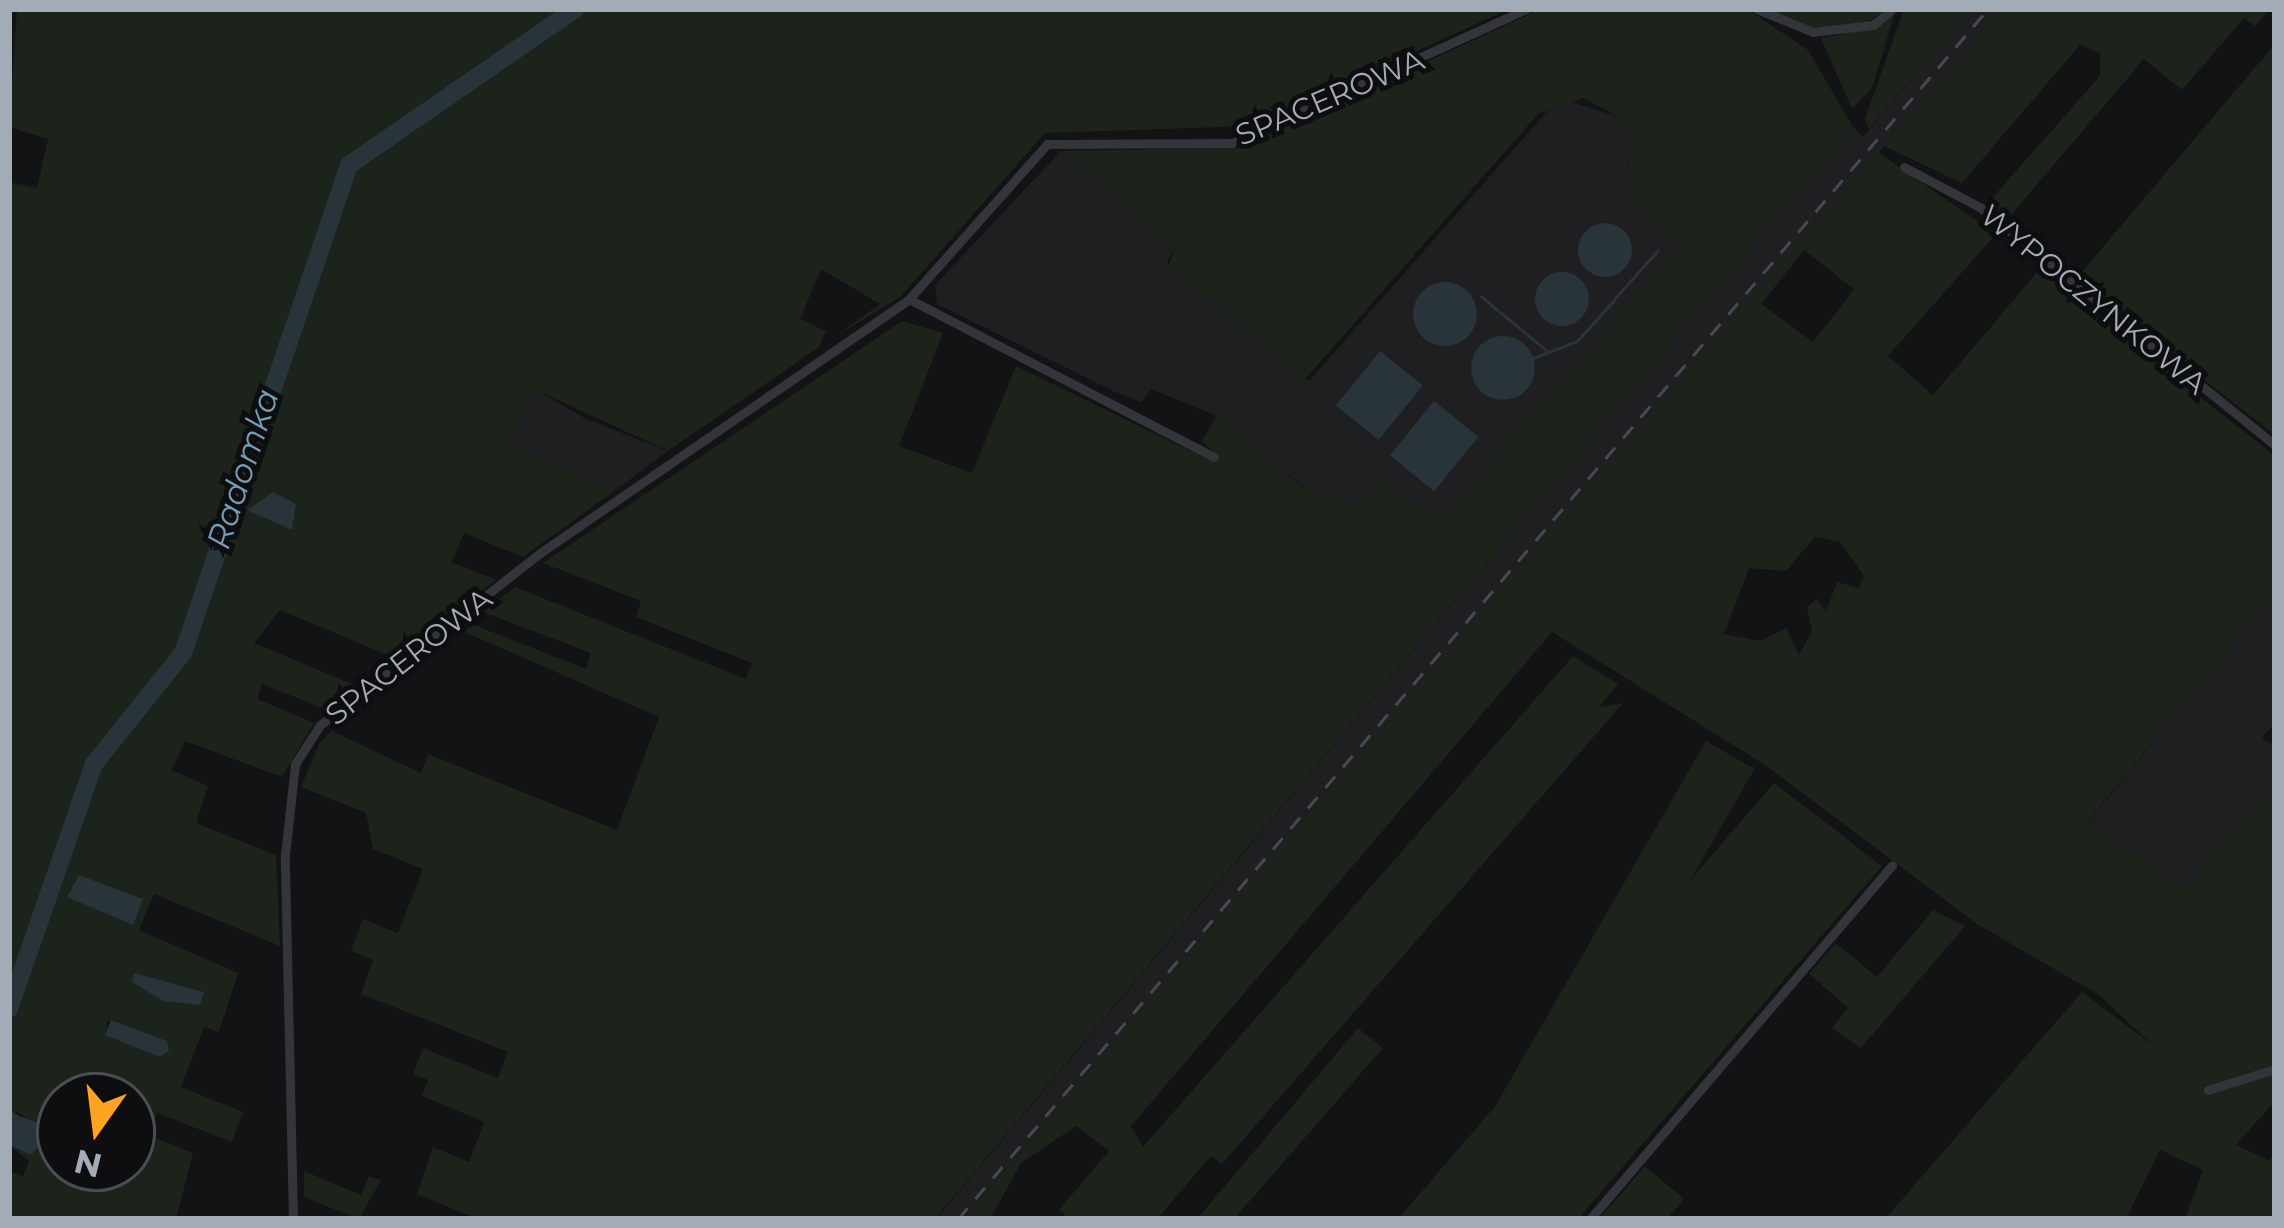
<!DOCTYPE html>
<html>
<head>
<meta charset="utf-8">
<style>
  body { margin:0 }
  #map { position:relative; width:2284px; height:1228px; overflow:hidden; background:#131315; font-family:Montserrat,sans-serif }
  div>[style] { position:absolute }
  .built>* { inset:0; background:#1f1f22 }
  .green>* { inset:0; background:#1b231b; transform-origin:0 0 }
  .water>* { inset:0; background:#28333a; transform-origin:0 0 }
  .round { border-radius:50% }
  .stream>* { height:3px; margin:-1.5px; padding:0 1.5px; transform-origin:1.5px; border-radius:1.5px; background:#28333a }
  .river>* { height:18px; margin:-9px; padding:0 9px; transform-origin:9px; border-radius:9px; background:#28333a }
  .minor>* { height:9px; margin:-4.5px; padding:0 4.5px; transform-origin:4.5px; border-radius:4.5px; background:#34353a }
  .rail>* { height:3px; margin-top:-1.5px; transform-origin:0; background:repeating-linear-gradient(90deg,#46494f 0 15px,transparent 0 27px) }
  span { translate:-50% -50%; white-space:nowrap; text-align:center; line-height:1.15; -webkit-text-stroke:10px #0e0e10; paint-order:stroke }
  .street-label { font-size:30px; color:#a3abb7 }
  .water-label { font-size:33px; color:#769db6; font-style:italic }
  .frame { position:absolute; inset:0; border:12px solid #a3abb7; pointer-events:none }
  .north { position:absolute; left:36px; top:1072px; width:120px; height:120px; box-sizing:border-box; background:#0e0e10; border:3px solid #4a4d53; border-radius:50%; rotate:194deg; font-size:33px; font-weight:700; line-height:48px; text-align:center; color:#a3abb7 }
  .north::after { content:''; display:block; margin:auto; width:42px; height:54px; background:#ffa321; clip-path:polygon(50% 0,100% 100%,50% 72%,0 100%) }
</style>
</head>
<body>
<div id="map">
  <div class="built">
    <div style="clip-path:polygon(1971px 9px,2002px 9px,963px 1219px,936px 1219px,1853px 127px,1863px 137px)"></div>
    <div style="clip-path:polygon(1559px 98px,1619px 117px,1630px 135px,1627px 199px,1680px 245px,1438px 522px,1381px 477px,1355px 507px,1301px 485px,1217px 416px,1151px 389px,1141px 402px,1115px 392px,937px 304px,935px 285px,1061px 151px,1174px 249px,1167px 261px,1200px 301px,1222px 295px,1221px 308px,1309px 381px)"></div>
    <div style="clip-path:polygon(534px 388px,584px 418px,668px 451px,613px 492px,549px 469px,507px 443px)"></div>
    <div style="clip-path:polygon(2275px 594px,2275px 722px,2262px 738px,2275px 748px,2275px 782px,2186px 888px,2087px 823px)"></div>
  </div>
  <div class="green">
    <div style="clip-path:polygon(evenodd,17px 9px,1509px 9px,1252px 126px,1045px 133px,901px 296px,835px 337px,880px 304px,821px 269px,800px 319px,826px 331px,819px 347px,668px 451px,534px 389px,508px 443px,613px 492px,523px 557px,464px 533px,452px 562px,496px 580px,392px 657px,280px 610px,254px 643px,357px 686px,327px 710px,262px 684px,257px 699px,314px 723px,282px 777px,185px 741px,172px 770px,208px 786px,196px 823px,276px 855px,280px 946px,154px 894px,139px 930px,238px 973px,219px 1032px,204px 1027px,181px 1087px,243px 1112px,232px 1142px,157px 1113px,148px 1135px,193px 1153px,176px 1219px,9px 1219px,9px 1171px,23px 1177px,29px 1161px,9px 1145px,31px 1155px,54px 1133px,9px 1108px,9px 182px,37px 188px,48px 139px,9px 127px,17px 9px,107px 1021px,167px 1041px,159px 1057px,106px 1035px,107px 1021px,17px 9px,60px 1096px,132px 1096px,132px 1168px,60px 1168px,60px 1096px)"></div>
    <div style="clip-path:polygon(1541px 9px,1747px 9px,1808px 50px,1853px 127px,935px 1219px,478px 1219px,417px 1194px,433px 1147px,469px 1162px,484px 1122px,422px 1096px,428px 1080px,413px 1074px,423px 1048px,498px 1078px,508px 1052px,361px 994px,373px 960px,351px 951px,363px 919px,398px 933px,423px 869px,373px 849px,366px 813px,301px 787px,320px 742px,332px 731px,421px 773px,428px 754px,617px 830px,659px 717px,460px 630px,469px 623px,586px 669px,591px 653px,483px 612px,515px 587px,746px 679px,752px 663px,636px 617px,641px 601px,543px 563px,902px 321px,943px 333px,899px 446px,972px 473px,1016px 366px,1209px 460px,1217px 455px,1202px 441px,1217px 416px,1300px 485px,1355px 507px,1381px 477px,1438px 522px,1680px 245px,1627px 199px,1630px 135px,1619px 117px,1583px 98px,1538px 114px,1301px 384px,1221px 308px,1221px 295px,1199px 301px,1168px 269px,1174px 249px,1061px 151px,1240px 148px)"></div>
    <div style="clip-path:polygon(1763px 9px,1888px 9px,1864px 24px,1800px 29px)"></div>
    <div style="clip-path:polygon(1896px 9px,1872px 88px,1852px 109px,1821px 38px,1873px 29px)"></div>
    <div style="clip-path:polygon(1904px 9px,1971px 9px,1869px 129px,1865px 119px)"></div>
    <div style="clip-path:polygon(2002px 9px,2270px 9px,2255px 26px,2244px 18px,2182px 90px,2144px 59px,2005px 222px,1987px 204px,2100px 76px,2100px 53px,2080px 45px,1962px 183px,1884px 146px)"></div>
    <div style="clip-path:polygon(2275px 44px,2275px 435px,2075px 280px)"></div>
    <div style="clip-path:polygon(evenodd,1876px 151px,1996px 234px,1888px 356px,1933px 395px,2039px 270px,2275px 456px,2275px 594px,2087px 822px,2186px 888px,2275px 782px,2275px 1101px,2236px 1145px,2270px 1161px,2275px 1151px,2275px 1219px,2185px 1219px,2203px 1170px,2160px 1150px,2126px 1219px,1885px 1219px,2082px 992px,2154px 1046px,2099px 995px,1977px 924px,1765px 765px,1552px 632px,1131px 1126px,1143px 1147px,1573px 656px,1618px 684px,1599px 707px,1623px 703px,1222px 1164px,1211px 1156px,1157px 1219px,1069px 1219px,1059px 1210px,1109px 1151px,1076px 1126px,1021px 1163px,990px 1219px,963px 1219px,1876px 151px,1804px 250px,1854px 289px,1813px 342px,1761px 304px,1804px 250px,1876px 151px,1815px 537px,1840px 542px,1864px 576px,1859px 588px,1837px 582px,1826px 612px,1817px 599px,1807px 607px,1812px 631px,1799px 655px,1786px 628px,1760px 641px,1724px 634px,1749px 568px,1786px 571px,1815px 537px)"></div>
    <div style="left:1706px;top:741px;width:56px;height:630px;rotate:30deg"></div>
    <div style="clip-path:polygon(1774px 783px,1882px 866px,1578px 1219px,1398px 1219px)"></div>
    <div style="clip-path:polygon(1933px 910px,1965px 926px,1861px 1048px,1832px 1028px,1848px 1008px,1809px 974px,1836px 943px,1877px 977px)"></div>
    <div style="clip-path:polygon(1358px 1028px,1383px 1048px,1234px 1219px,1197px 1219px)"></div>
    <div style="clip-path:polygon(1645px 1166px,1684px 1199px,1667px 1219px,1599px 1219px)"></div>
    <div style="clip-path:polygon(304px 1171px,361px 1195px,369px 1176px,381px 1180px,359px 1219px,304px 1197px)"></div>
  </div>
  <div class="water">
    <div class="round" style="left:1578px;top:223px;width:54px;height:54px"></div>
    <div class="round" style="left:1535px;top:272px;width:54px;height:54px"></div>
    <div class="round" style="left:1413px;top:282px;width:64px;height:64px"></div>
    <div class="round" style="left:1471px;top:336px;width:64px;height:64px"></div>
    <div style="left:1380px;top:351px;width:55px;height:70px;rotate:39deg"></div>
    <div style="left:1434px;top:401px;width:57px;height:70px;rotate:39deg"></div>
    <div style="clip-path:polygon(273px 492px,296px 504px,292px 530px,247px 510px)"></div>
    <div style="clip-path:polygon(79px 875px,143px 899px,133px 925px,67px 897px)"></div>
    <div style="clip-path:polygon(134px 973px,204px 992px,200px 1005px,163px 1001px,132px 982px)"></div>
    <div style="clip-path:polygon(111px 1020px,167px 1041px,169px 1051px,159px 1057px,105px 1035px)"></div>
    <div style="clip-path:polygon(9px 1108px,19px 1116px,57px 1129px,31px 1155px,9px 1145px)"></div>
  </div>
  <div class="stream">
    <div style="left:1481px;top:296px;width:21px;rotate:41deg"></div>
    <div style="left:1615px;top:298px;width:64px;rotate:-48.1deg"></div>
    <div style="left:1500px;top:312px;width:62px;rotate:39.8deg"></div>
    <div style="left:1533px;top:358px;width:47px;rotate:-21.1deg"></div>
    <div style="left:1577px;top:341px;width:55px;rotate:-47.9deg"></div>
  </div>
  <div class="river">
    <div style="left:9px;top:1009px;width:259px;rotate:-70.9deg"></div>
    <div style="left:94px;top:764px;width:142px;rotate:-51.3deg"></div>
    <div style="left:183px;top:653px;width:515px;rotate:-71.21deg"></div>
    <div style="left:349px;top:165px;width:275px;rotate:-34.6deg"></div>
  </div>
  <div class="minor">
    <div style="left:1757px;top:9px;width:61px;rotate:22.3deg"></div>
    <div style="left:1813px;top:32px;width:60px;rotate:-6.7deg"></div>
    <div style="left:1873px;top:25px;width:25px;rotate:-40deg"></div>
    <div style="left:1904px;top:167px;width:87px;rotate:28deg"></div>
    <div style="left:1981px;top:208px;width:378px;rotate:38.9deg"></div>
    <div style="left:909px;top:299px;width:343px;rotate:27.4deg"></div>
    <div style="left:2208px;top:1090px;width:70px;rotate:-17.4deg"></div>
    <div style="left:293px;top:1219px;width:364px;rotate:-91.3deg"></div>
    <div style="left:285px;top:855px;width:92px;rotate:-83.7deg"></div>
    <div style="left:295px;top:764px;width:46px;rotate:-57.3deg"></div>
    <div style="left:320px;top:725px;width:279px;rotate:-38deg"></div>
    <div style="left:540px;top:553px;width:448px;rotate:-34.5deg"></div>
    <div style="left:909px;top:299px;width:208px;rotate:-48.3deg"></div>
    <div style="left:1047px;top:144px;width:185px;rotate:-0.3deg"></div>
    <div style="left:1232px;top:143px;width:323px;rotate:-24.5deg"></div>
    <div style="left:1590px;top:1219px;width:465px;rotate:-49.5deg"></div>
  </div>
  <div class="rail">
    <div style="left:958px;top:1219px;width:1589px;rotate:-49.59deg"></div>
  </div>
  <div class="street-label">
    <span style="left:1330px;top:98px;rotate:-23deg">SPACEROWA</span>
    <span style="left:2093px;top:300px;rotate:39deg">WYPOCZYNKOWA</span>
    <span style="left:409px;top:657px;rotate:-38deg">SPACEROWA</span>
  </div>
  <div class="water-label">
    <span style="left:243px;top:469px;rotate:-72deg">Radomka</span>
  </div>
  <div class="frame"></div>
  <div class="north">N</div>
</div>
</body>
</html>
